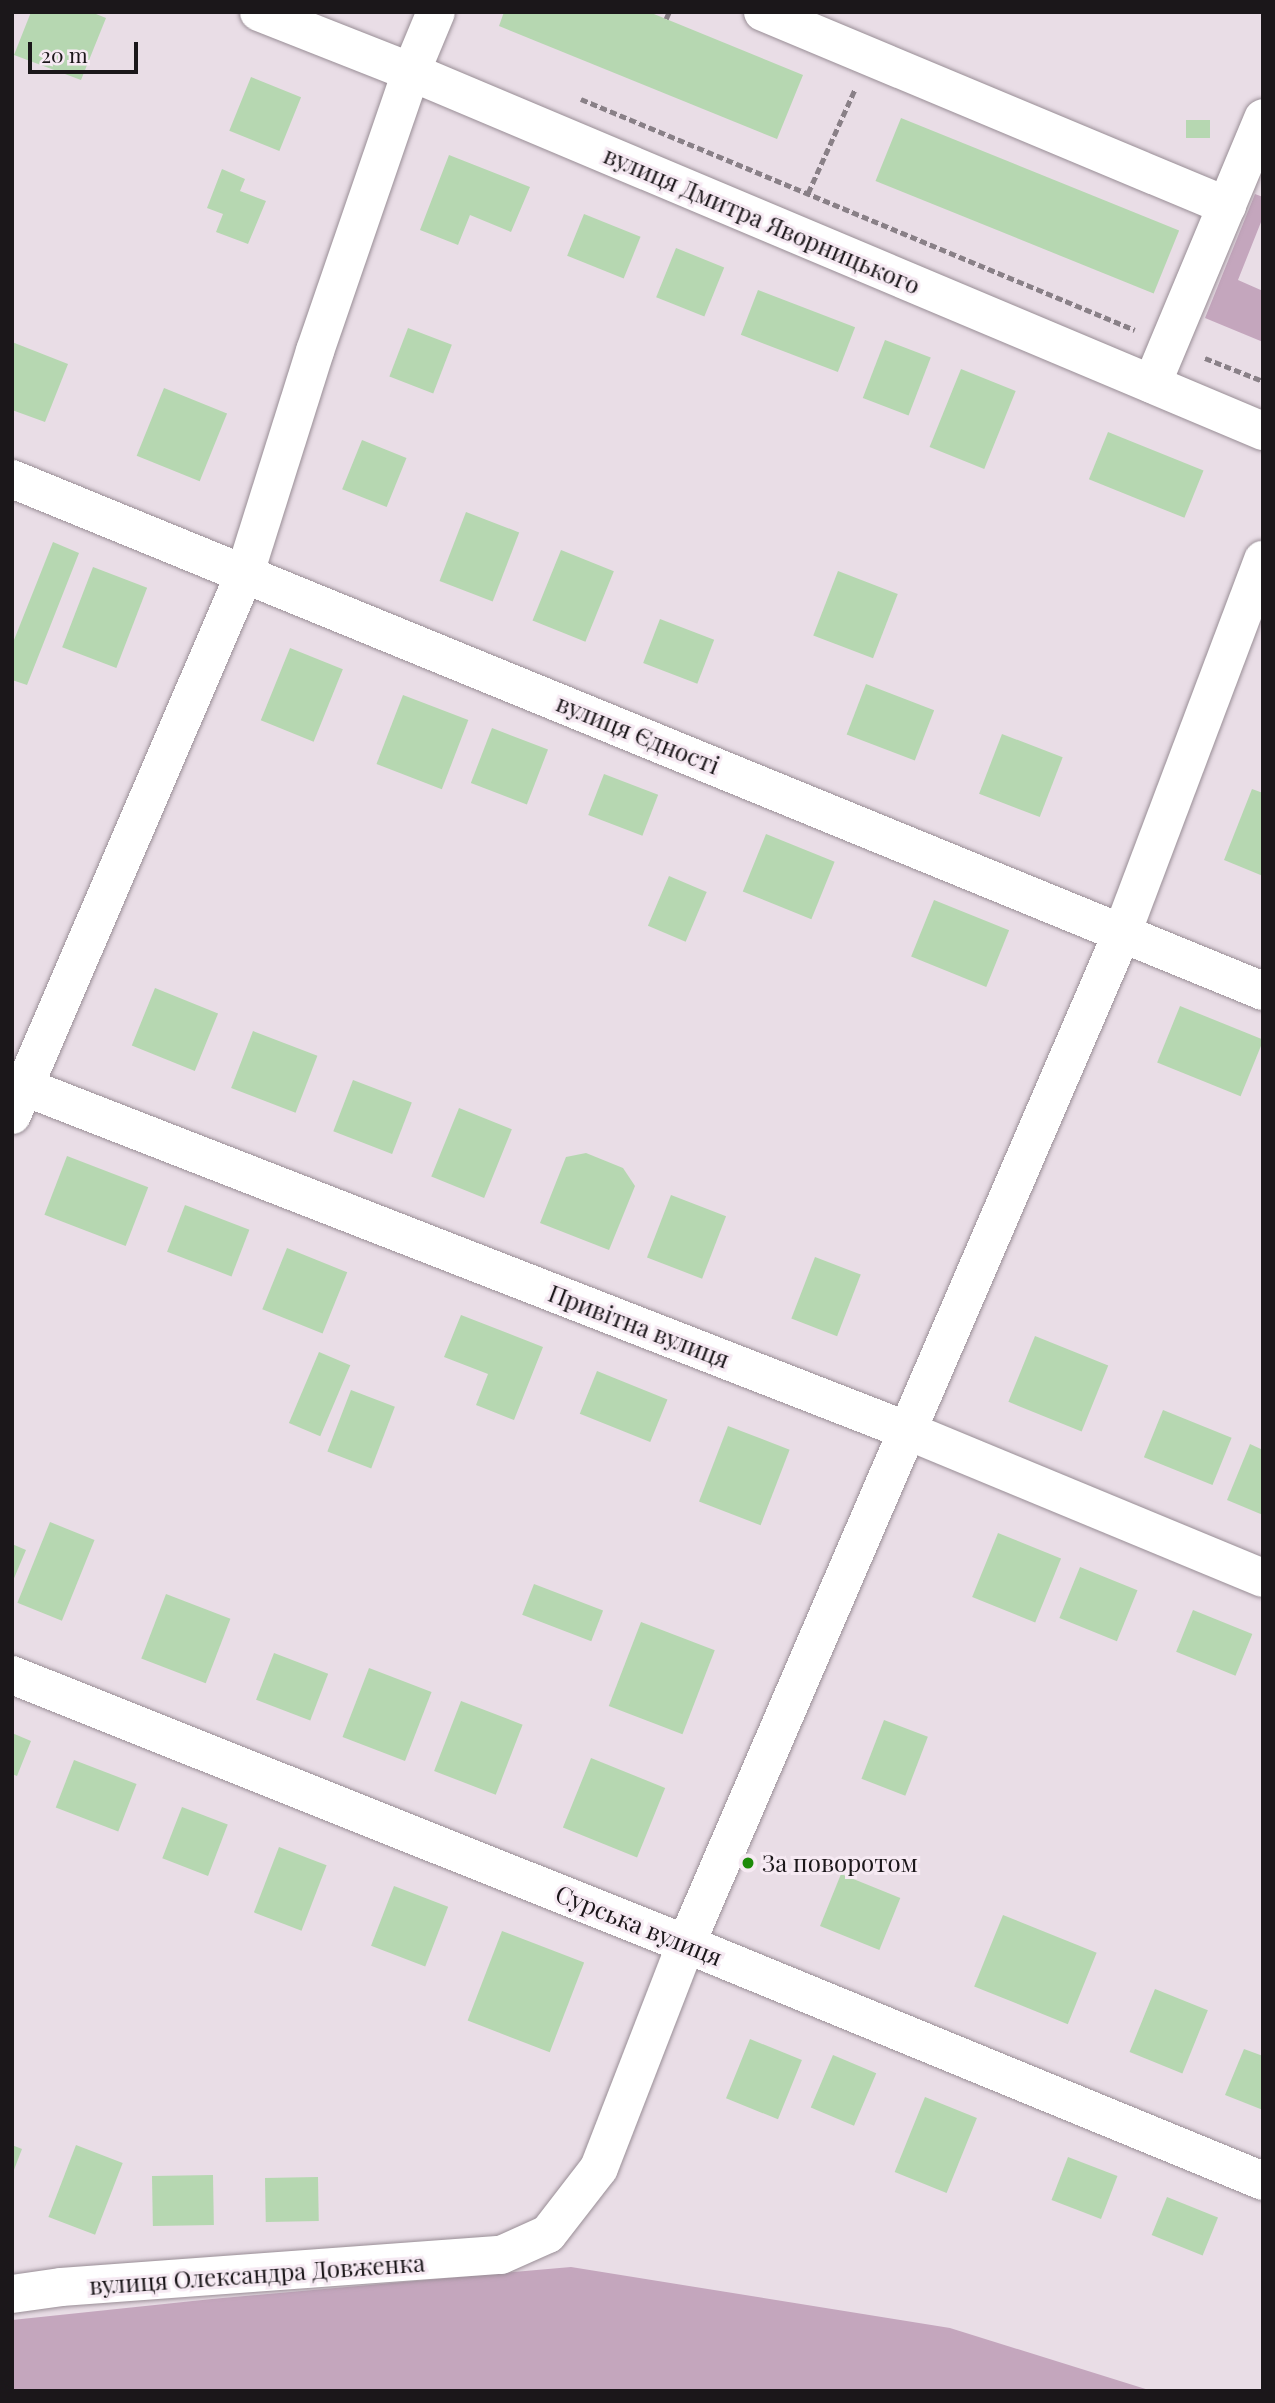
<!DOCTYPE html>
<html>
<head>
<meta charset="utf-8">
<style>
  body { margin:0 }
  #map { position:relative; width:1275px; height:2403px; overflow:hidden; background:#e9dde6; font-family:"Playfair Display",serif }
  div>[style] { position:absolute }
  .green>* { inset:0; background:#c4a6bd }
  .building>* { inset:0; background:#b6d7b1; transform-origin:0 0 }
  .path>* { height:4.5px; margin-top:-2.25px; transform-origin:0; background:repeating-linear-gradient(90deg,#898087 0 7px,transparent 0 10.5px) }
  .roads { filter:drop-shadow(0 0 2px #998e96) drop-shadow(0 0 2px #998e96) }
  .minor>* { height:38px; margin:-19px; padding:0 19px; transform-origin:19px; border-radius:19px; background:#fff }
  .dots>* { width:19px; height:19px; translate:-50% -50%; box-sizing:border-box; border:4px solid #f6eaf3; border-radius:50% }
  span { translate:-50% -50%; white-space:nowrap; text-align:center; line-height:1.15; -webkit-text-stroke:6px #f6eaf3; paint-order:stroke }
  .street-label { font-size:24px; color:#1b171a }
  .poi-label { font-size:24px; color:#1b171a }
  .left { translate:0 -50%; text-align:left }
  .frame { position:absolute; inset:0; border:14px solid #1b171a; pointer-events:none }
  .scale { position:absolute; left:28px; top:42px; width:110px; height:32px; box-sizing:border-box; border:4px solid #1b171a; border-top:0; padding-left:9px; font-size:21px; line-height:24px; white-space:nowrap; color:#1b171a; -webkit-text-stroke:5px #f6eaf3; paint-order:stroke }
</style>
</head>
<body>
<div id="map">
  <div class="green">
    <div style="clip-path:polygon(1255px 194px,1263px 197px,1263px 217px,1238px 280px,1263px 291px,1263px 342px,1205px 318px)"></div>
    <div style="clip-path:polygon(571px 2267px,950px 2328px,1152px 2391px,12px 2391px,12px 2320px,212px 2299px)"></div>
  </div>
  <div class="building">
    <div style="clip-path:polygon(31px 12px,91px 12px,106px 18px,81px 80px,14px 55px)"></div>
    <div style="clip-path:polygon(504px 12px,649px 12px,803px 75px,777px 139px,499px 26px)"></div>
    <div style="left:251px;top:77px;width:54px;height:58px;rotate:22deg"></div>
    <div style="left:901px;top:118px;width:300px;height:68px;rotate:22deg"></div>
    <div style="left:1186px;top:120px;width:24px;height:18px"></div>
    <div style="clip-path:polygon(449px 155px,530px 187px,511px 232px,470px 215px,458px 245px,420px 230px)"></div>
    <div style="clip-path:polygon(222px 169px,245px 179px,240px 191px,266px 201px,248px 244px,216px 232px,223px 214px,207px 208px)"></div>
    <div style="left:584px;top:214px;width:61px;height:45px;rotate:22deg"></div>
    <div style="left:676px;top:248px;width:52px;height:53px;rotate:22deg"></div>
    <div style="left:758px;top:290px;width:104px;height:48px;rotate:21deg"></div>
    <div style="left:408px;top:328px;width:47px;height:52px;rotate:21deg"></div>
    <div style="left:885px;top:340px;width:49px;height:62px;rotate:21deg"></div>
    <div style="clip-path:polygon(12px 342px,68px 364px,45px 422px,12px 410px)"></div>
    <div style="left:961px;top:369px;width:59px;height:84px;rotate:22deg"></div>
    <div style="left:164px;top:388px;width:68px;height:73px;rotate:22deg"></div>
    <div style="left:1108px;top:432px;width:103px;height:51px;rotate:22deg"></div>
    <div style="left:362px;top:440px;width:48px;height:53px;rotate:22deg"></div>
    <div style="left:466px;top:512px;width:57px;height:74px;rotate:21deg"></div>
    <div style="clip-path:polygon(53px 542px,79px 553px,27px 685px,12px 680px,12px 645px)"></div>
    <div style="left:561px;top:550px;width:57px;height:76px;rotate:22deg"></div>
    <div style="left:93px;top:567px;width:58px;height:86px;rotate:21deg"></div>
    <div style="left:838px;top:571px;width:64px;height:69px;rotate:21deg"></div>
    <div style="left:660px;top:619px;width:58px;height:47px;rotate:21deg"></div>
    <div style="left:290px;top:648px;width:57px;height:78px;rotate:22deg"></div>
    <div style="left:866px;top:684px;width:73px;height:54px;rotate:21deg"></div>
    <div style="left:403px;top:695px;width:70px;height:74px;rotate:21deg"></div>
    <div style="left:492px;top:728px;width:60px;height:59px;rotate:21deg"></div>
    <div style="left:1002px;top:734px;width:65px;height:64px;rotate:21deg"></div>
    <div style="left:604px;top:774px;width:58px;height:44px;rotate:21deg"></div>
    <div style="clip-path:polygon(1252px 789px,1263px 793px,1263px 876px,1224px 860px)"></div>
    <div style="left:766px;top:834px;width:74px;height:62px;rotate:22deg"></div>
    <div style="left:669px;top:876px;width:41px;height:54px;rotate:23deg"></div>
    <div style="left:934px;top:900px;width:81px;height:61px;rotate:22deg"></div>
    <div style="left:155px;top:988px;width:68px;height:62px;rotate:22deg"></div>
    <div style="left:1180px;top:1006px;width:90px;height:61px;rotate:22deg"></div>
    <div style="left:253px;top:1031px;width:69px;height:61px;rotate:21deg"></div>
    <div style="left:353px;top:1080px;width:63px;height:55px;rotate:21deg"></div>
    <div style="left:459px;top:1108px;width:57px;height:74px;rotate:22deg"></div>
    <div style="clip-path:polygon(586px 1153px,623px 1168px,635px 1186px,609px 1250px,540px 1223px,566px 1157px)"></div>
    <div style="left:67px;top:1156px;width:87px;height:63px;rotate:21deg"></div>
    <div style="left:671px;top:1195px;width:59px;height:67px;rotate:21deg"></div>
    <div style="left:185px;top:1205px;width:69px;height:50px;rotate:21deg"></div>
    <div style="left:287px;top:1248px;width:65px;height:66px;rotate:22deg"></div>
    <div style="left:815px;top:1257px;width:49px;height:66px;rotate:21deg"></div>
    <div style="clip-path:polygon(461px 1315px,543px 1347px,514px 1420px,476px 1405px,488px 1374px,444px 1357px)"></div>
    <div style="left:1035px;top:1336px;width:79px;height:71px;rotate:22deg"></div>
    <div style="left:319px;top:1352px;width:34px;height:77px;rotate:23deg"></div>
    <div style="left:597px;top:1371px;width:76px;height:46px;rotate:22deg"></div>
    <div style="left:351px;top:1390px;width:47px;height:66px;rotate:21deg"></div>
    <div style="left:1163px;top:1410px;width:74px;height:51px;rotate:22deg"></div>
    <div style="left:728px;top:1426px;width:66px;height:81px;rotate:21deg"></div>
    <div style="clip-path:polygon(1250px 1444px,1263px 1450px,1263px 1515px,1227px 1500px)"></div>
    <div style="left:50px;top:1522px;width:48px;height:87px;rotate:22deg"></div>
    <div style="left:998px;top:1533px;width:68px;height:69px;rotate:22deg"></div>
    <div style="clip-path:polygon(12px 1544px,26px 1550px,12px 1583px)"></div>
    <div style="left:1080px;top:1567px;width:62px;height:55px;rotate:22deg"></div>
    <div style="left:534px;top:1584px;width:74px;height:33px;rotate:21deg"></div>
    <div style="left:166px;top:1594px;width:69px;height:69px;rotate:21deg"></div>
    <div style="left:1193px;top:1610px;width:64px;height:45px;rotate:22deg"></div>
    <div style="left:641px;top:1622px;width:79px;height:90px;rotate:21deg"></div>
    <div style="left:274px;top:1653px;width:58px;height:50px;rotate:21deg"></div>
    <div style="left:369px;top:1668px;width:67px;height:74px;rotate:21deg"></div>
    <div style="left:461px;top:1701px;width:66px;height:75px;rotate:21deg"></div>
    <div style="left:884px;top:1720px;width:47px;height:63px;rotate:21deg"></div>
    <div style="clip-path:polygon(12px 1733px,31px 1741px,17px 1776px,12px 1774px)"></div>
    <div style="left:591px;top:1758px;width:80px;height:75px;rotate:22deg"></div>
    <div style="left:74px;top:1760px;width:67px;height:51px;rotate:21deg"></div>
    <div style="left:182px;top:1807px;width:49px;height:55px;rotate:21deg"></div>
    <div style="left:279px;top:1847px;width:51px;height:70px;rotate:21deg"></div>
    <div style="left:841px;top:1874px;width:64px;height:56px;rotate:22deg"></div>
    <div style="left:394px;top:1886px;width:58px;height:64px;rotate:21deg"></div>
    <div style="left:1003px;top:1915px;width:101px;height:77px;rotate:22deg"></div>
    <div style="left:502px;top:1931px;width:88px;height:96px;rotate:21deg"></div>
    <div style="left:1155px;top:1989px;width:57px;height:68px;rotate:22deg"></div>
    <div style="left:750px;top:2039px;width:56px;height:64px;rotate:22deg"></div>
    <div style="clip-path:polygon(1244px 2049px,1263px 2056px,1263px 2110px,1225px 2095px)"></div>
    <div style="left:833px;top:2055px;width:47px;height:57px;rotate:23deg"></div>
    <div style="left:925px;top:2097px;width:56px;height:81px;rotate:22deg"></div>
    <div style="clip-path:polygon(12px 2145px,22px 2149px,12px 2175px)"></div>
    <div style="left:76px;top:2145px;width:50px;height:77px;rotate:21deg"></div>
    <div style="left:1068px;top:2157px;width:53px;height:46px;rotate:21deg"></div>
    <div style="left:213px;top:2175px;width:50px;height:61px;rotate:89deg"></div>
    <div style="left:318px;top:2177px;width:44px;height:53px;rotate:89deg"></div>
    <div style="left:1167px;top:2197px;width:55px;height:41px;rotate:22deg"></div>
  </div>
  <div class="path">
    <div style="left:666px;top:19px;width:8px;rotate:-67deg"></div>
    <div style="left:581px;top:99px;width:600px;rotate:22.63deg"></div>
    <div style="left:808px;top:193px;width:114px;rotate:-65.7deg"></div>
    <div style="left:1205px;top:358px;width:62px;rotate:21.6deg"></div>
  </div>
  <div class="roads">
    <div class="minor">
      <div style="left:259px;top:12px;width:163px;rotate:21.5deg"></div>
      <div style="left:411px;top:72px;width:925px;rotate:22.85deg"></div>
      <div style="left:763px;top:12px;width:503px;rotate:22.69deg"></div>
      <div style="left:1152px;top:384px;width:288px;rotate:-67.3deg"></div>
      <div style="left:12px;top:479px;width:1352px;rotate:22.26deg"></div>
      <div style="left:12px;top:1082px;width:962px;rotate:21.28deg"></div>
      <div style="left:908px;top:1431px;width:384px;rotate:22.5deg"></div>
      <div style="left:12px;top:1115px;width:590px;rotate:-66.74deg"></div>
      <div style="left:245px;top:573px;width:233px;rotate:-72.5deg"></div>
      <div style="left:315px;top:351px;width:295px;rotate:-71deg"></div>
      <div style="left:411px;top:72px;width:65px;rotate:-67.4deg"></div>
      <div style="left:12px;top:1675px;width:726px;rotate:21.76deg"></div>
      <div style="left:686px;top:1944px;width:624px;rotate:22.33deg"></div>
      <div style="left:12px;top:2294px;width:49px;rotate:-8.1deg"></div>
      <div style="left:61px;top:2287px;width:441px;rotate:-4.2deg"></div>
      <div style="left:501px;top:2255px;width:51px;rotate:-24.1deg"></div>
      <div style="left:548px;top:2234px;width:83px;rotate:-52.3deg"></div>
      <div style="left:599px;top:2168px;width:240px;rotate:-68.8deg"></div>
      <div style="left:686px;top:1944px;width:1101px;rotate:-66.67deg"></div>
      <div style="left:1122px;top:933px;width:399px;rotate:-69.3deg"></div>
    </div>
  </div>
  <div class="dots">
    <div style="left:748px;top:1863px;background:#1d8b09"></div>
  </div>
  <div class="street-label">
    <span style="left:762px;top:220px;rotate:23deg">вулиця Дмитра Яворницького</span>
    <span style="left:638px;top:734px;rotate:22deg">вулиця Єдності</span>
    <span style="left:639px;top:1326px;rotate:21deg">Привітна вулиця</span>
    <span style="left:639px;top:1925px;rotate:22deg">Сурська вулиця</span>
    <span style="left:257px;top:2274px;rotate:-4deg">вулиця Олександра Довженка</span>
  </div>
  <div class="poi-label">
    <span class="left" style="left:762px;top:1863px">За поворотом</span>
  </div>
  <div class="frame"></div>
  <div class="scale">20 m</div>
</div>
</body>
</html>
